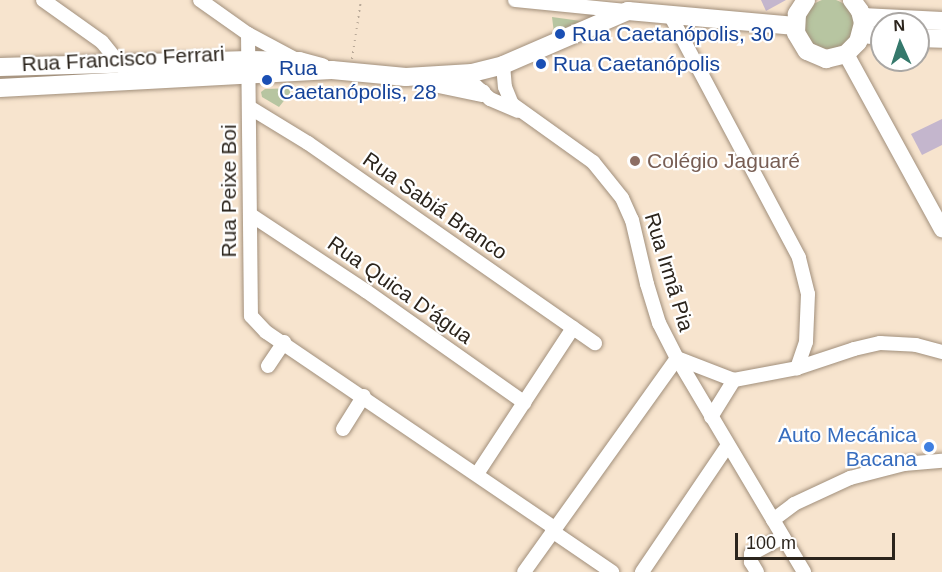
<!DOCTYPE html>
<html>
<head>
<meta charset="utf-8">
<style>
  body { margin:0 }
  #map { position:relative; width:942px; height:572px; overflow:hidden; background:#f7e4ce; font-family:Helvetica,sans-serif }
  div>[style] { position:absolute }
  .green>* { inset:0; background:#b7c5a1 }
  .round { border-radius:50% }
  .building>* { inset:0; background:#c4b6cd }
  .path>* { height:2px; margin-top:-1px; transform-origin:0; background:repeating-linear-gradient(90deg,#b9a998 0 1.5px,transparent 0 6px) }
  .roads { filter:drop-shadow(0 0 2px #a18f7b) drop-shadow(0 0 2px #a18f7b) }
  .minor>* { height:14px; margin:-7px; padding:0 7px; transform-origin:7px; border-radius:7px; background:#fff }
  .tertiary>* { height:16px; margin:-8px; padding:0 8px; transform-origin:8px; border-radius:8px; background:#fff }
  .secondary>* { height:18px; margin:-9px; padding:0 9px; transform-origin:9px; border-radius:9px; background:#fff }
  .dots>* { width:16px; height:16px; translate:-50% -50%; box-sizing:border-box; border:3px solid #fff; border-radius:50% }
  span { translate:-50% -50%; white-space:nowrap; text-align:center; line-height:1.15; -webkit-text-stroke:4.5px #fff; paint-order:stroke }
  .transit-label { font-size:21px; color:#164399 }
  .left { translate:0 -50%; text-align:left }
  .street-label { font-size:21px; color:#2b241c }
  .education-label { font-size:21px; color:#785e54 }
  .shop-label { font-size:21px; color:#366cbe }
  .right { translate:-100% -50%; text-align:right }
  .north { position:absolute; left:870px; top:12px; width:60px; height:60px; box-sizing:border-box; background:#fff; border:2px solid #aaa7a4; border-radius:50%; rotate:357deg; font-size:16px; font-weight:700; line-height:24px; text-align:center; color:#2b241c }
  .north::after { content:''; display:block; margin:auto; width:21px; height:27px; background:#35796c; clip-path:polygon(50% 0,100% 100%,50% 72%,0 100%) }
  .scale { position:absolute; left:735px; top:533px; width:160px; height:27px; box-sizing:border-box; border:3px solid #2b241c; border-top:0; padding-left:8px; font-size:18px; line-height:21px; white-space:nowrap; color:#2b241c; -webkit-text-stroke:4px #fff; paint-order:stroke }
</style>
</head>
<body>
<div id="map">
  <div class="green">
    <div class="round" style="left:804px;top:-1px;width:50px;height:50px"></div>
    <div style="clip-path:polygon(552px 17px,581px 21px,554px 33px)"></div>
    <div style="clip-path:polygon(294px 88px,279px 107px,262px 97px,261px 92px,265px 89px)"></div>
  </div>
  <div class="building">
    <div style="clip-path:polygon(761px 0,786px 0,766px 11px)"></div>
    <div style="clip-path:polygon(942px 119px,942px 145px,922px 155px,911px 134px)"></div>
  </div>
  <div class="path">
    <div style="left:352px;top:59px;width:60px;rotate:-81.3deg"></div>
  </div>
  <div class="roads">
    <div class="minor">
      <div style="left:43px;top:0;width:72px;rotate:35.4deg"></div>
      <div style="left:102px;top:42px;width:33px;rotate:51deg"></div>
      <div style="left:200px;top:0;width:59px;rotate:35.3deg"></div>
      <div style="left:248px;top:34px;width:55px;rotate:28deg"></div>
      <div style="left:515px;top:0;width:112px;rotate:5.7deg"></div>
      <div style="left:669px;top:13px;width:277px;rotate:62deg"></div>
      <div style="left:799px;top:258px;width:37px;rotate:76deg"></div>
      <div style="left:808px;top:294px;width:48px;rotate:92.4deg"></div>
      <div style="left:806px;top:342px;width:28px;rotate:109deg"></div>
      <div style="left:248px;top:34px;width:282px;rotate:89.4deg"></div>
      <div style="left:251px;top:316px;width:22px;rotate:47deg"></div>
      <div style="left:266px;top:332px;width:348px;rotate:34.2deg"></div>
      <div style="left:503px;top:65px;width:22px;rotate:85deg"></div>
      <div style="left:505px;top:87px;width:18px;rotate:68deg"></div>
      <div style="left:512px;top:104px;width:100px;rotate:35.6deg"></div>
      <div style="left:593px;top:162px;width:46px;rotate:51.1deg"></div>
      <div style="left:622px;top:198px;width:24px;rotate:66deg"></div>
      <div style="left:632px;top:220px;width:66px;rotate:76.8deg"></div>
      <div style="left:647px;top:284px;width:41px;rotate:72.9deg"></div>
      <div style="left:659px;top:323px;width:39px;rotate:63deg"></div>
      <div style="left:677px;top:358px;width:61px;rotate:21.1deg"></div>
      <div style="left:734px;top:380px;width:64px;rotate:-10.8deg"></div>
      <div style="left:797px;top:368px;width:60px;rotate:-18.4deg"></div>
      <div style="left:854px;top:349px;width:27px;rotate:-13deg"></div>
      <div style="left:880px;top:343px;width:36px;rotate:3deg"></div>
      <div style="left:916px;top:345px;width:27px;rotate:15deg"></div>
      <div style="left:476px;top:86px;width:19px;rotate:43deg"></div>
      <div style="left:490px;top:99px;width:30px;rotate:23deg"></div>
      <div style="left:249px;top:107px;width:69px;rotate:31.4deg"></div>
      <div style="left:308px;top:143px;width:350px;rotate:34.9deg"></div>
      <div style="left:251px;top:215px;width:138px;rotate:33.5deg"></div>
      <div style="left:366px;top:291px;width:194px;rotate:35.2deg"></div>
      <div style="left:268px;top:366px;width:29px;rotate:-56deg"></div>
      <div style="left:711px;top:417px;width:44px;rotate:-58.1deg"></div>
      <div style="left:343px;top:429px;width:39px;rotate:-58deg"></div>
      <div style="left:477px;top:474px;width:175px;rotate:-56.7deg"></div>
      <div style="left:773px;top:520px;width:26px;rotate:-37deg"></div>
      <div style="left:794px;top:504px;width:62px;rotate:-24.9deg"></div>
      <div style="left:850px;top:478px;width:56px;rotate:-14.5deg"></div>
      <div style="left:904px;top:464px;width:38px;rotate:-5deg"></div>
      <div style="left:552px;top:531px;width:73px;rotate:34.3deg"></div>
      <div style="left:524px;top:572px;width:263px;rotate:-54.4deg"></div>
      <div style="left:677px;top:358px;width:249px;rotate:59.3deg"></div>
      <div style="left:642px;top:572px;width:153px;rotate:-55.9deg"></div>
      <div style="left:757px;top:572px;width:12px;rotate:-121deg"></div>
      <div style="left:751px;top:562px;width:8px;rotate:-90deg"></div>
      <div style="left:751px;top:554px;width:36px;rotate:-28deg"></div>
    </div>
    <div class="tertiary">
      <div style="left:846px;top:54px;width:200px;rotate:61.3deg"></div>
    </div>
    <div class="secondary">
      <div style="left:806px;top:0;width:17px;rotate:123deg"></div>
      <div style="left:797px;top:14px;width:19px;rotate:93deg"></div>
      <div style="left:796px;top:33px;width:21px;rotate:59deg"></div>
      <div style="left:807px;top:51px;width:21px;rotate:23deg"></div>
      <div style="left:826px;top:59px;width:21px;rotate:-14deg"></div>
      <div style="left:846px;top:54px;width:17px;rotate:-45deg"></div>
      <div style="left:858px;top:42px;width:20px;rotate:-75deg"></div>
      <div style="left:863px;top:23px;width:12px;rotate:-104deg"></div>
      <div style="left:860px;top:11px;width:14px;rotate:-126deg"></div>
      <div style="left:862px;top:17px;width:80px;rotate:2.9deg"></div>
      <div style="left:862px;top:34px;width:20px;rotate:6deg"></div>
      <div style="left:918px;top:38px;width:24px;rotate:2deg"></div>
      <div style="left:0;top:67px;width:249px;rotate:-1.6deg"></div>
      <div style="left:249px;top:60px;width:50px;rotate:1.1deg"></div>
      <div style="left:299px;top:61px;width:24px;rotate:15deg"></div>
      <div style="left:434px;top:83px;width:49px;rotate:11.8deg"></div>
      <div style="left:0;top:88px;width:332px;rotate:-3.1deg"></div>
      <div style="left:332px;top:70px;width:74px;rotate:5.4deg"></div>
      <div style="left:406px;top:77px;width:66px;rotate:-3.5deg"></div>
      <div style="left:472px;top:73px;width:32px;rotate:-14deg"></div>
      <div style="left:503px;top:65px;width:136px;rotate:-23.4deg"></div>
      <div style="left:628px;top:11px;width:168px;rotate:5.1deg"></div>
    </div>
  </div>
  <div class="dots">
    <div style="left:560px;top:34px;background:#1a4fb4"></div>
    <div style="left:541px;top:64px;background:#1a4fb4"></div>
    <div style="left:267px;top:80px;background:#1a4fb4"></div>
    <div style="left:635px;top:161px;background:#8d6e63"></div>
    <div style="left:929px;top:447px;background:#3f7fe0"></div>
  </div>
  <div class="transit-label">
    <span class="left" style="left:572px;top:34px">Rua Caetanópolis, 30</span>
    <span class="left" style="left:553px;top:64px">Rua Caetanópolis</span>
    <span class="left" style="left:279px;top:80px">Rua<br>Caetanópolis, 28</span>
  </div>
  <div class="street-label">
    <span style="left:123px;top:59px;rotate:-3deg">Rua Francisco Ferrari</span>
    <span style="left:229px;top:191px;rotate:-90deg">Rua Peixe Boi</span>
    <span style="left:435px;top:206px;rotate:35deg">Rua Sabiá Branco</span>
    <span style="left:669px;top:272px;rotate:73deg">Rua Irmã Pia</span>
    <span style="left:400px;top:290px;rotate:35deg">Rua Quica D'água</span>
  </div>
  <div class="education-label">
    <span class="left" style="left:647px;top:161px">Colégio Jaguaré</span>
  </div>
  <div class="shop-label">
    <span class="right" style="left:917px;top:447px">Auto Mecánica<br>Bacana</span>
  </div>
  <div class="north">N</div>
  <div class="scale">100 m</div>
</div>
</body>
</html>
